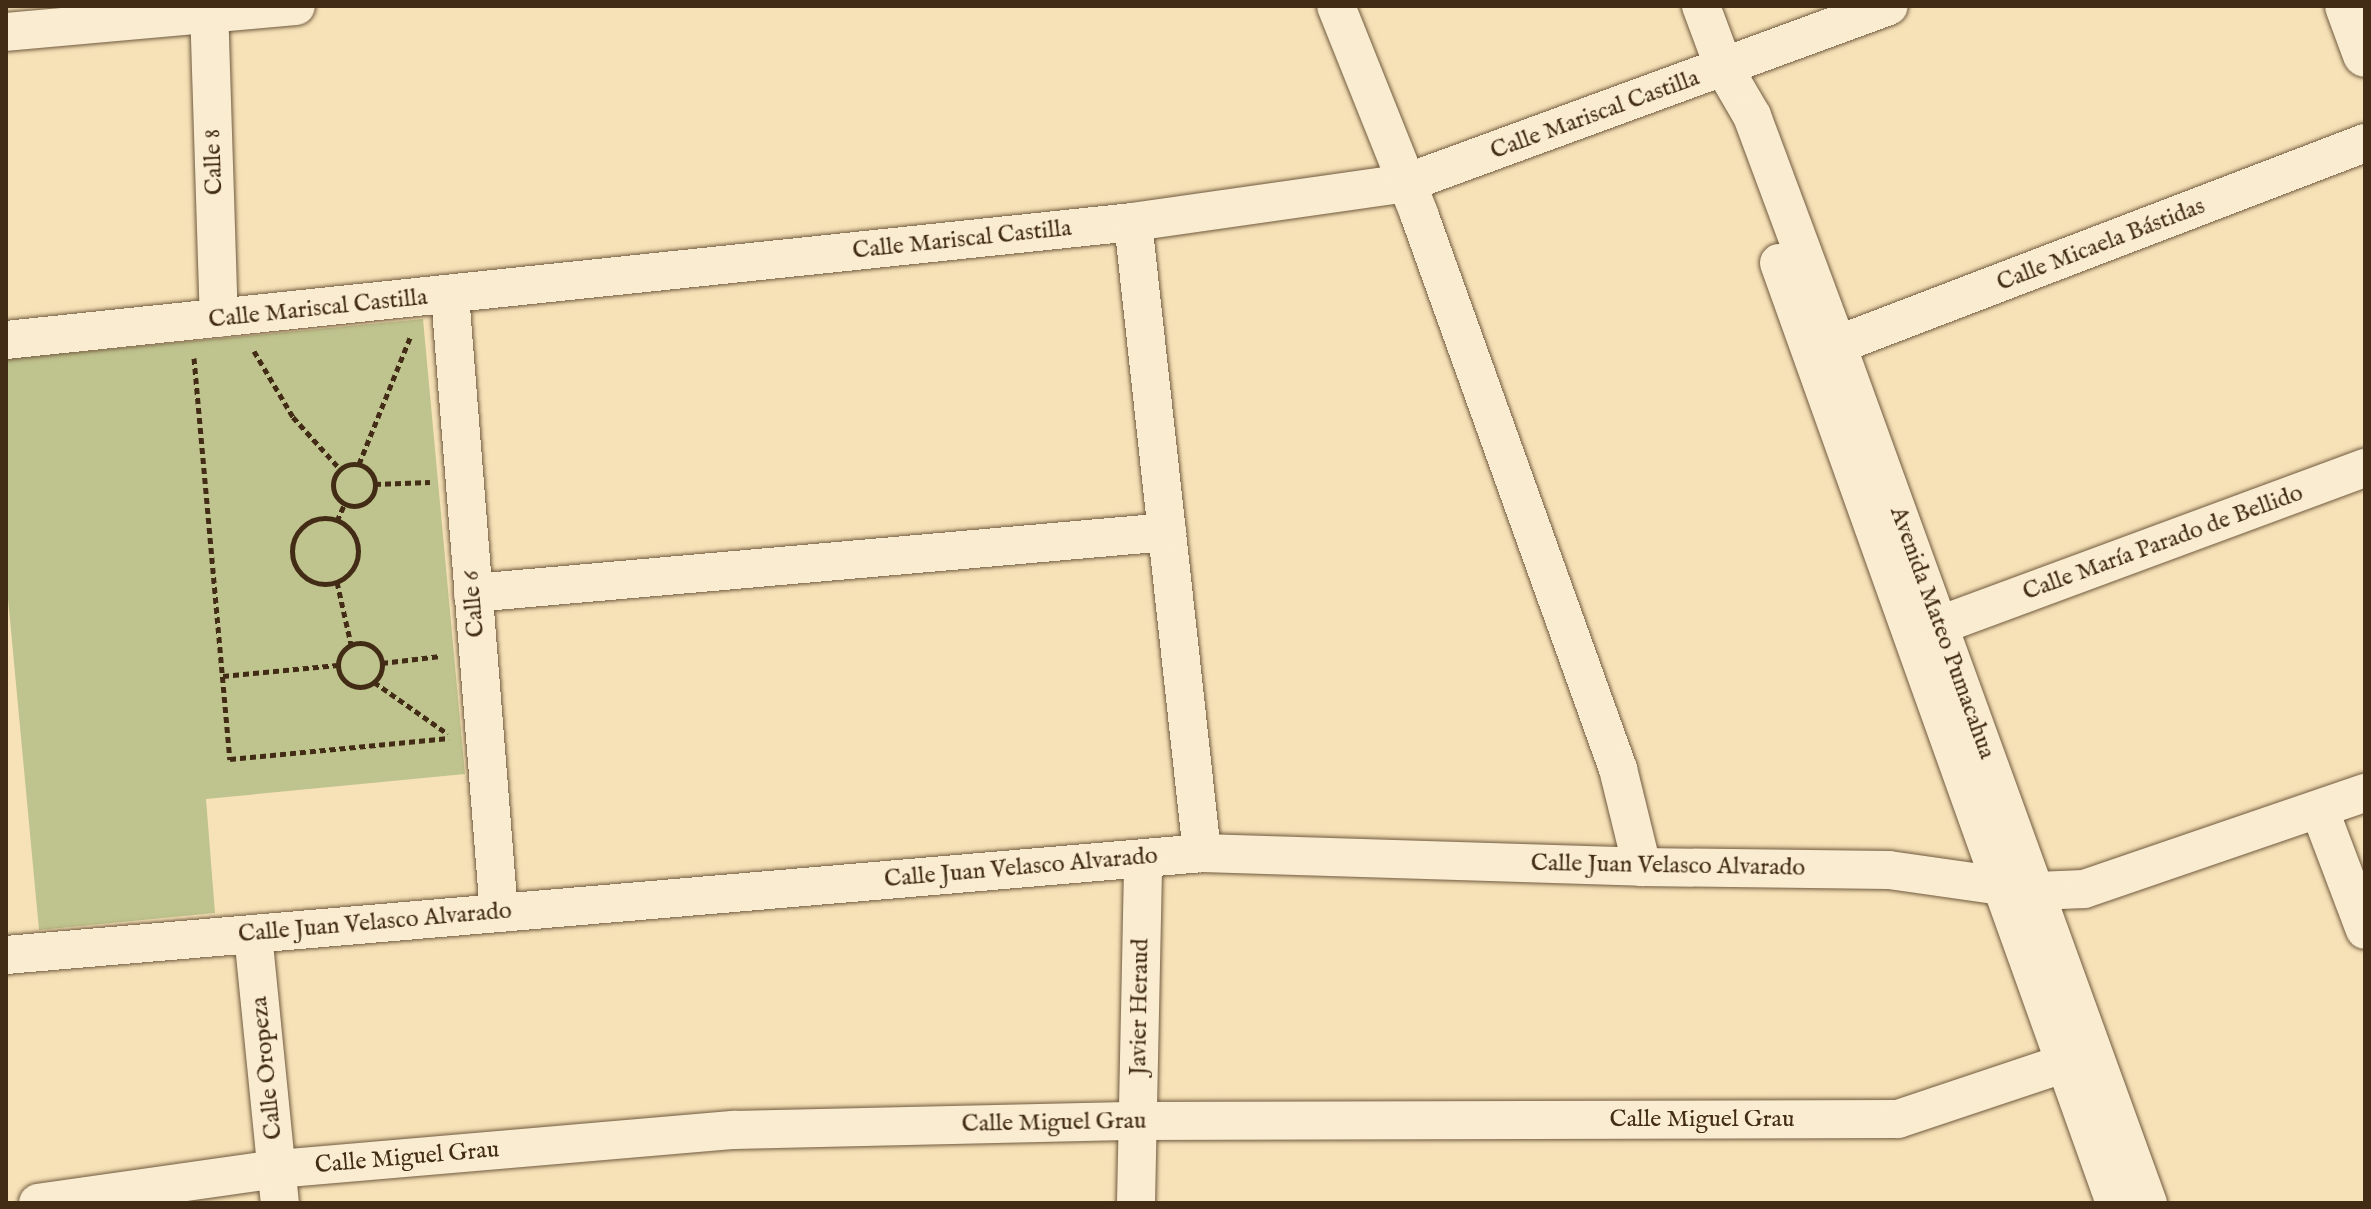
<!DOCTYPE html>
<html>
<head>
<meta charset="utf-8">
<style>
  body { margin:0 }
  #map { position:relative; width:2371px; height:1209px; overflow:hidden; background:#f7e2b8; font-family:"IM FELL English",serif }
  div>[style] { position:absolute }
  .green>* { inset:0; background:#bfc38d }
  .path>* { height:5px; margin-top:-2.5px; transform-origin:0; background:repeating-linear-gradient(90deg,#432c16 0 6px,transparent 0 10px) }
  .path>.ring { margin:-2.5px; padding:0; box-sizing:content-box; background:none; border:5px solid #432c16; border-radius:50% }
  .roads { filter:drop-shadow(0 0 2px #705a3e) drop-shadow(0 0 2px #705a3e) }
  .street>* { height:38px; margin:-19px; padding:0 19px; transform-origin:19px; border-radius:19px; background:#faecd1 }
  .secondary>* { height:44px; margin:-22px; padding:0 22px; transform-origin:22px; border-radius:22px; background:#faecd1 }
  span { translate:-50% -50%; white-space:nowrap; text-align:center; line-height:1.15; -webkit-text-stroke:7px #faecd1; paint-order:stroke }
  .street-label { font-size:24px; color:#432c16 }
  .frame { position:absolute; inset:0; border:8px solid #432c16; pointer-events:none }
</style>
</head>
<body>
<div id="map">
  <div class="green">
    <div style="clip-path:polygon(423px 319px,465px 774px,206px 799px,215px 913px,39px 930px,6px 577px,6px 359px)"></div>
  </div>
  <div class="path">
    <div style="left:254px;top:351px;width:77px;rotate:59.4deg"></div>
    <div style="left:293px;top:417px;width:70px;rotate:47.9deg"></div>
    <div style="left:194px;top:358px;width:403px;rotate:84.9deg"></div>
    <div style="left:230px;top:759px;width:220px;rotate:-5.5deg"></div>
    <div style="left:359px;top:464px;width:139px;rotate:-68deg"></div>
    <div class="ring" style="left:333px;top:464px;width:37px;height:37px"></div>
    <div style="left:375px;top:484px;width:55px;rotate:-2.1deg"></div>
    <div class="ring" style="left:292px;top:518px;width:61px;height:61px"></div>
    <div style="left:337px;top:521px;width:20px;rotate:-66deg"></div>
    <div style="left:337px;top:582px;width:64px;rotate:77.3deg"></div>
    <div class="ring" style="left:338px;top:643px;width:39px;height:39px"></div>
    <div style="left:382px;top:663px;width:59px;rotate:-6.8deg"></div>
    <div style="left:223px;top:676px;width:115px;rotate:-5.5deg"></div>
    <div style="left:374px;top:682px;width:90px;rotate:35.1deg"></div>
  </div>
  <div class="roads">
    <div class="street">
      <div style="left:209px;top:6px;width:312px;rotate:88.2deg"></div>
      <div style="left:1336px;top:6px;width:224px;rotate:68.2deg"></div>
      <div style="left:1419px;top:214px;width:590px;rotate:70.27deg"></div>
      <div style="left:1618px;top:769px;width:101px;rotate:76.2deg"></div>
      <div style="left:1701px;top:6px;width:66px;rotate:69.6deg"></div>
      <div style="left:1724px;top:68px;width:56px;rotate:59.7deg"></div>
      <div style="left:1752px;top:116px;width:244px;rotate:69.6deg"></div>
      <div style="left:1837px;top:345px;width:913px;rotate:70.08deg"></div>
      <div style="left:6px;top:32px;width:291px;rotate:-5.1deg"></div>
      <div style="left:1133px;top:222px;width:635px;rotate:83.76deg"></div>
      <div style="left:1779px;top:263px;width:998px;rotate:70.33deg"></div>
      <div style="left:450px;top:295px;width:620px;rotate:85.47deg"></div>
      <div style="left:6px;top:340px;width:1133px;rotate:-5.98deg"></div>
      <div style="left:1133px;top:222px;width:276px;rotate:-8.1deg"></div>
      <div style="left:1406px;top:183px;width:514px;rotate:-20.13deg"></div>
      <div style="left:1837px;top:345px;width:565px;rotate:-20.94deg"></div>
      <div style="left:473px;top:593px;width:697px;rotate:-5.02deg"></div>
      <div style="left:1940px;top:625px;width:453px;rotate:-20.3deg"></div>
      <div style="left:2320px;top:811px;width:127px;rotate:69.3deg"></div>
      <div style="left:253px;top:934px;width:270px;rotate:84.3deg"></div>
      <div style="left:6px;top:955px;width:1200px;rotate:-4.87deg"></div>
      <div style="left:1202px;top:853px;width:440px;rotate:1.8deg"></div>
      <div style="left:1642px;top:867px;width:247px;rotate:0.7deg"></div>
      <div style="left:1889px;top:870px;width:149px;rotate:8.1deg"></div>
      <div style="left:2037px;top:891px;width:47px;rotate:-2.4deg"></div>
      <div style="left:2084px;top:889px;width:297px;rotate:-18.9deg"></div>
      <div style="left:38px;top:1203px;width:241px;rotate:-8.1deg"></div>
      <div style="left:277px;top:1169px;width:458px;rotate:-4.9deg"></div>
      <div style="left:733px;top:1130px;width:405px;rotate:-1.3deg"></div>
      <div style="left:1138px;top:1121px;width:760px;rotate:-0.15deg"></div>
      <div style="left:1898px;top:1119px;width:176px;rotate:-18.5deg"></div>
      <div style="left:1136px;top:1203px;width:345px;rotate:-88.8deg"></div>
    </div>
    <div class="secondary">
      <div style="left:2347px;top:6px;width:52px;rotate:69.8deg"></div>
    </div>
  </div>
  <div class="street-label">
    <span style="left:1595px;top:115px;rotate:-20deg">Calle Mariscal Castilla</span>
    <span style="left:214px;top:162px;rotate:-92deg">Calle 8</span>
    <span style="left:962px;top:240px;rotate:-6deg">Calle Mariscal Castilla</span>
    <span style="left:2101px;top:245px;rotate:-21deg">Calle Micaela Bástidas</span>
    <span style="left:318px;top:309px;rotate:-6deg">Calle Mariscal Castilla</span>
    <span style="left:2163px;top:543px;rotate:-20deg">Calle María Parado de Bellido</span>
    <span style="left:474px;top:604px;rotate:-95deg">Calle 6</span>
    <span style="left:1942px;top:633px;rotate:70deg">Avenida Mateo Pumacahua</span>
    <span style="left:1668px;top:866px;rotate:1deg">Calle Juan Velasco Alvarado</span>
    <span style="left:1021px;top:868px;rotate:-5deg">Calle Juan Velasco Alvarado</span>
    <span style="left:375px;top:923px;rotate:-5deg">Calle Juan Velasco Alvarado</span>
    <span style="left:1140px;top:1007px;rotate:-89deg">Javier Heraud</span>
    <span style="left:267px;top:1068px;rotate:-96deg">Calle Oropeza</span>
    <span style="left:1702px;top:1120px">Calle Miguel Grau</span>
    <span style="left:1054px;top:1123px;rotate:-1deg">Calle Miguel Grau</span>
    <span style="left:407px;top:1158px;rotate:-5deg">Calle Miguel Grau</span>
  </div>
  <div class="frame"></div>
</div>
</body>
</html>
